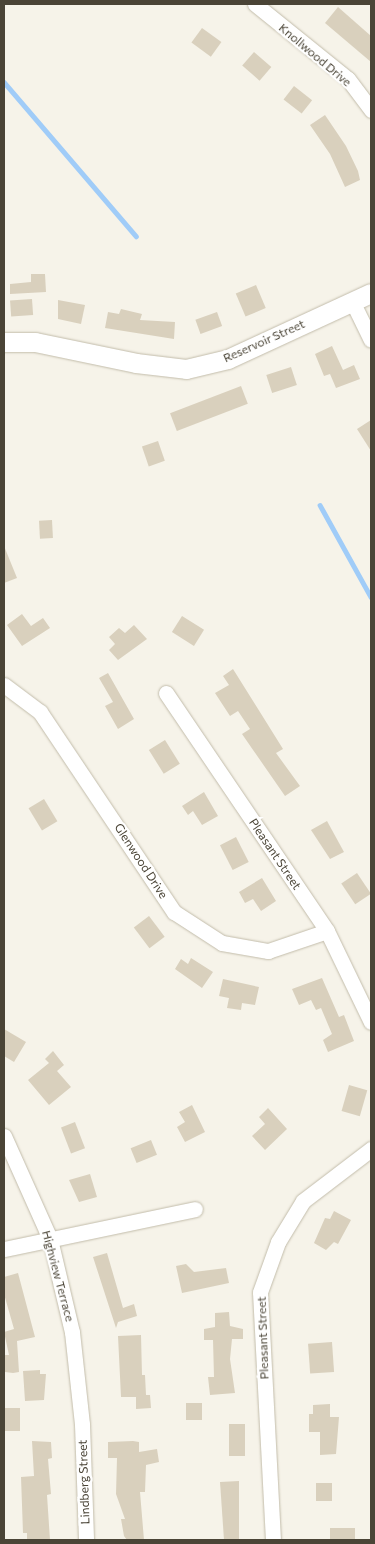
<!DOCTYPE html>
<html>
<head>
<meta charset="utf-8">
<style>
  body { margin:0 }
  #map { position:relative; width:375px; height:1544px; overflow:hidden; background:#f6f3e9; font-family:Commissioner,sans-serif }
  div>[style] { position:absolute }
  .stream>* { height:4.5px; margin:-2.25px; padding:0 2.25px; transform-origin:2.25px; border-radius:2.25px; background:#a0ccf8 }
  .building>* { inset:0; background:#d9d0bd; transform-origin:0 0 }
  .roads { filter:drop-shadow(0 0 1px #c2bcaa) drop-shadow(0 0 1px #c2bcaa) }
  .minor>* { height:15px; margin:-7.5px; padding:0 7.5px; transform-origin:7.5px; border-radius:7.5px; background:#fff }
  .tertiary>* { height:19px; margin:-9.5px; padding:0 9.5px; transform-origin:9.5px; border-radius:9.5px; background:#fff }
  span { translate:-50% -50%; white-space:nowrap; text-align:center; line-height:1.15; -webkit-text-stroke:4.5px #fff; paint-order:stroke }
  .street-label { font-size:12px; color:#4a4436 }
  .frame { position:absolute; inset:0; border:5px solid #4a4436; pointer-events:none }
</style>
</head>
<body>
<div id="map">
  <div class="stream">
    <div style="left:4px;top:82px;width:203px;rotate:49.4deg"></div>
    <div style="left:320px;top:505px;width:105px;rotate:61deg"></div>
  </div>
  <div class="building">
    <div style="clip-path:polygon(338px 7px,371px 36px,371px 62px,325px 23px)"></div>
    <div style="left:202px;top:28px;width:24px;height:18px;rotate:36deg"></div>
    <div style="left:254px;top:52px;width:23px;height:18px;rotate:41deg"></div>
    <div style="left:294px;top:86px;width:23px;height:17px;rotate:38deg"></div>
    <div style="clip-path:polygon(325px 115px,346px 146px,358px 171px,360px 180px,345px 187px,330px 154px,310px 125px)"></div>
    <div style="clip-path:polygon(31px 274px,45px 274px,46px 292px,10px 294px,10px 284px,31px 282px)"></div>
    <div style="left:256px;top:285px;width:25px;height:22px;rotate:67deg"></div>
    <div style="left:32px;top:299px;width:16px;height:22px;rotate:86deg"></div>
    <div style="clip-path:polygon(58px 300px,85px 305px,81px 324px,58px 319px)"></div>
    <div style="clip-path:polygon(121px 309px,142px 314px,140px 320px,175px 322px,174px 339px,105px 328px,108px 312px,119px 314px)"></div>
    <div style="left:217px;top:312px;width:15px;height:23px;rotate:70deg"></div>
    <div style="clip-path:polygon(332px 346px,343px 370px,354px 365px,360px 379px,336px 388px,330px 374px,324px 376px,315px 354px)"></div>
    <div style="left:291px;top:367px;width:19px;height:26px;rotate:72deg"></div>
    <div style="left:241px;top:386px;width:19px;height:76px;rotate:69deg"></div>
    <div style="clip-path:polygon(371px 420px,371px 451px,357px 429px)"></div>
    <div style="left:158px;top:441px;width:21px;height:17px;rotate:71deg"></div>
    <div style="left:52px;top:520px;width:18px;height:13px;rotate:87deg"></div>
    <div style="clip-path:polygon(4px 546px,17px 578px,4px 583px)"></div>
    <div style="clip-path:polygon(22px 614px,31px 626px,43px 618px,50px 628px,22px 646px,7px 625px)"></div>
    <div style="left:182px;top:616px;width:26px;height:19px;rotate:32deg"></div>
    <div style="clip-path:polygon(134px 625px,147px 639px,118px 660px,109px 650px,115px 644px,109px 637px,119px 628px,125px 633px)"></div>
    <div style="clip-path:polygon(233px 669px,283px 749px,276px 753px,300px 786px,285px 796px,242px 734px,250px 729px,238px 711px,230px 716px,215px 693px,229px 685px,223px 676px)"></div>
    <div style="clip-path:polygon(108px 673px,134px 719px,118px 729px,105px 706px,113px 702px,99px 678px)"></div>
    <div style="left:165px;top:740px;width:28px;height:19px;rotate:58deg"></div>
    <div style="clip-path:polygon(204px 792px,218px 816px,202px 825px,193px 811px,188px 815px,182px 806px)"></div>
    <div style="left:44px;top:799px;width:26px;height:18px;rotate:59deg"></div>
    <div style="clip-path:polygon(327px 821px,344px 852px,330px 859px,311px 830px)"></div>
    <div style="left:236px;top:837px;width:28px;height:18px;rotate:63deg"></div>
    <div style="left:357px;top:873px;width:25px;height:19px;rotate:56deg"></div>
    <div style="clip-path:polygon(262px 878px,276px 901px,261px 911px,253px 899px,245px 903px,239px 892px)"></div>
    <div style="left:149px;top:916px;width:26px;height:19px;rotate:53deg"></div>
    <div style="clip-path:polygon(191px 958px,213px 972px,202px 988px,175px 969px,181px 959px,188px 964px)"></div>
    <div style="clip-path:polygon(322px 978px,339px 1017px,344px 1015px,354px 1041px,328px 1052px,323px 1040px,332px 1034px,321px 1008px,316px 1010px,311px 1000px,299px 1005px,292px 989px)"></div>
    <div style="clip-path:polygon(223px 979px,259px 987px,255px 1005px,242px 1003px,241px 1010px,227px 1008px,229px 998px,219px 996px)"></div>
    <div style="clip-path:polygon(4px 1029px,26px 1042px,14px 1062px,4px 1056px)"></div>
    <div style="clip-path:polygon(53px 1051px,64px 1065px,57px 1071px,71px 1087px,49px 1105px,28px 1080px,49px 1063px,45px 1059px)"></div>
    <div style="left:349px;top:1085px;width:19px;height:27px;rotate:16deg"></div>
    <div style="clip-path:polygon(192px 1105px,205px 1132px,185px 1142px,177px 1127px,185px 1122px,179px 1112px)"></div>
    <div style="clip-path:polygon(268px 1108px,287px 1129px,265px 1150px,252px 1136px,265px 1124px,259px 1117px)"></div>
    <div style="left:75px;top:1122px;width:28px;height:15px;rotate:69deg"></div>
    <div style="left:151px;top:1140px;width:16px;height:22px;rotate:68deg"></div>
    <div style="clip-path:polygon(90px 1174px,97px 1197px,79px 1202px,69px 1180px)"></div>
    <div style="clip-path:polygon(334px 1211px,351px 1220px,338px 1244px,334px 1242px,326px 1250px,314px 1243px,325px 1218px,330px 1219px)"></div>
    <div style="clip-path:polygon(107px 1253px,123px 1308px,134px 1304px,137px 1316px,118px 1322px,116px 1328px,93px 1257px)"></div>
    <div style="clip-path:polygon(186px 1264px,194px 1272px,226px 1268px,229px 1283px,182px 1293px,176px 1266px)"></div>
    <div style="clip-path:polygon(18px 1273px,35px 1337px,17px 1341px,19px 1372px,13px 1373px,5px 1372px,4px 1355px,9px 1355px,4px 1332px,14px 1329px,4px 1294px,4px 1277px)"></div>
    <div style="clip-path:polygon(229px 1312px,230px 1326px,243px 1329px,243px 1339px,232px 1339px,230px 1359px,235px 1393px,210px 1395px,208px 1377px,214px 1377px,213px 1340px,204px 1340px,204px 1329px,215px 1327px,215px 1313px)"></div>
    <div style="clip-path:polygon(141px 1335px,142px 1375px,145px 1375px,146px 1395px,150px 1395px,151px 1408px,136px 1409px,136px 1397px,121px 1397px,118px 1336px)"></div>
    <div style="left:332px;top:1342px;width:30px;height:24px;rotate:86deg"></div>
    <div style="clip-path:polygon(40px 1370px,40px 1374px,46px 1374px,44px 1400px,25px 1401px,23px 1371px)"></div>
    <div style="left:186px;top:1403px;width:16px;height:17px"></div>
    <div style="clip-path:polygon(330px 1404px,330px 1417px,339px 1417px,336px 1454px,320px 1455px,320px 1432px,309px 1432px,309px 1414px,313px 1414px,313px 1405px)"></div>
    <div style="left:20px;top:1408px;width:23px;height:16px;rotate:90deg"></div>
    <div style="left:229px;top:1424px;width:16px;height:32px"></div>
    <div style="clip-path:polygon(32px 1441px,51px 1442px,52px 1458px,48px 1459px,51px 1494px,47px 1495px,50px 1540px,27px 1540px,27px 1533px,23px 1533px,21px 1477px,34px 1476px)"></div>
    <div style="clip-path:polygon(133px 1441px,139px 1442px,139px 1452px,157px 1449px,159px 1462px,146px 1465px,145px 1492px,140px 1492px,144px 1540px,127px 1540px,124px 1536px,121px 1519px,125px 1519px,116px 1494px,117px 1458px,108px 1458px,108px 1442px)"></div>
    <div style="clip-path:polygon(239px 1481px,239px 1540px,224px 1540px,220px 1482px)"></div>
    <div style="left:316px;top:1483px;width:16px;height:18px"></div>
    <div style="left:355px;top:1528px;width:12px;height:25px;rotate:90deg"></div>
  </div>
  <div class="roads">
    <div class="minor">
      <div style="left:255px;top:4px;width:119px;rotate:38.9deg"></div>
      <div style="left:348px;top:79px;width:39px;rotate:53deg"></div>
      <div style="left:352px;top:301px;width:43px;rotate:64deg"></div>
      <div style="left:4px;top:685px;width:45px;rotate:36.9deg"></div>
      <div style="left:40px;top:712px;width:241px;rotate:56.2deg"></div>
      <div style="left:174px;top:912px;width:57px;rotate:32.9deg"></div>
      <div style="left:222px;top:943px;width:47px;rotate:9.9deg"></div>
      <div style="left:268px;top:951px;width:62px;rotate:-18.7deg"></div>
      <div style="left:166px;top:693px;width:287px;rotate:55.9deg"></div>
      <div style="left:327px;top:931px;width:101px;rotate:64.2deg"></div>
      <div style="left:4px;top:1136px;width:113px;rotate:65.9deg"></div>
      <div style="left:50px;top:1239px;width:96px;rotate:76.7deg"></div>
      <div style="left:72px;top:1332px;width:93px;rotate:83.8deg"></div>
      <div style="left:82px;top:1424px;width:116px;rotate:88deg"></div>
      <div style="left:4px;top:1249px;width:195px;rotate:-11.8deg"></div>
      <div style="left:273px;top:1540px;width:248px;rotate:-93deg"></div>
      <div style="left:260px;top:1292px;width:53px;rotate:-70.2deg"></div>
      <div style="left:278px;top:1242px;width:48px;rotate:-58.6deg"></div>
      <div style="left:303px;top:1201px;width:86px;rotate:-37.4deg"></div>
    </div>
    <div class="tertiary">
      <div style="left:4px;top:342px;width:31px"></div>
      <div style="left:35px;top:342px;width:103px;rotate:11.7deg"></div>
      <div style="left:136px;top:363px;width:50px;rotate:6.8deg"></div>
      <div style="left:186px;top:369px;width:43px;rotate:-13.4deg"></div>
      <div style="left:228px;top:359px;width:157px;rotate:-24.8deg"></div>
    </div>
  </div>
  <div class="street-label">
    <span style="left:315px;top:55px;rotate:40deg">Knollwood Drive</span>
    <span style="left:264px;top:341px;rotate:-24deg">Reservoir Street</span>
    <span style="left:275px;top:854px;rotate:56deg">Pleasant Street</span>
    <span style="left:141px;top:861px;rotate:57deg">Glenwood Drive</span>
    <span style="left:58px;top:1276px;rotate:75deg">Highview Terrace</span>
    <span style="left:263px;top:1338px;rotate:-92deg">Pleasant Street</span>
    <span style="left:84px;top:1482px;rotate:-92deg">Lindberg Street</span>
  </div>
  <div class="frame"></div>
</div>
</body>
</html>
